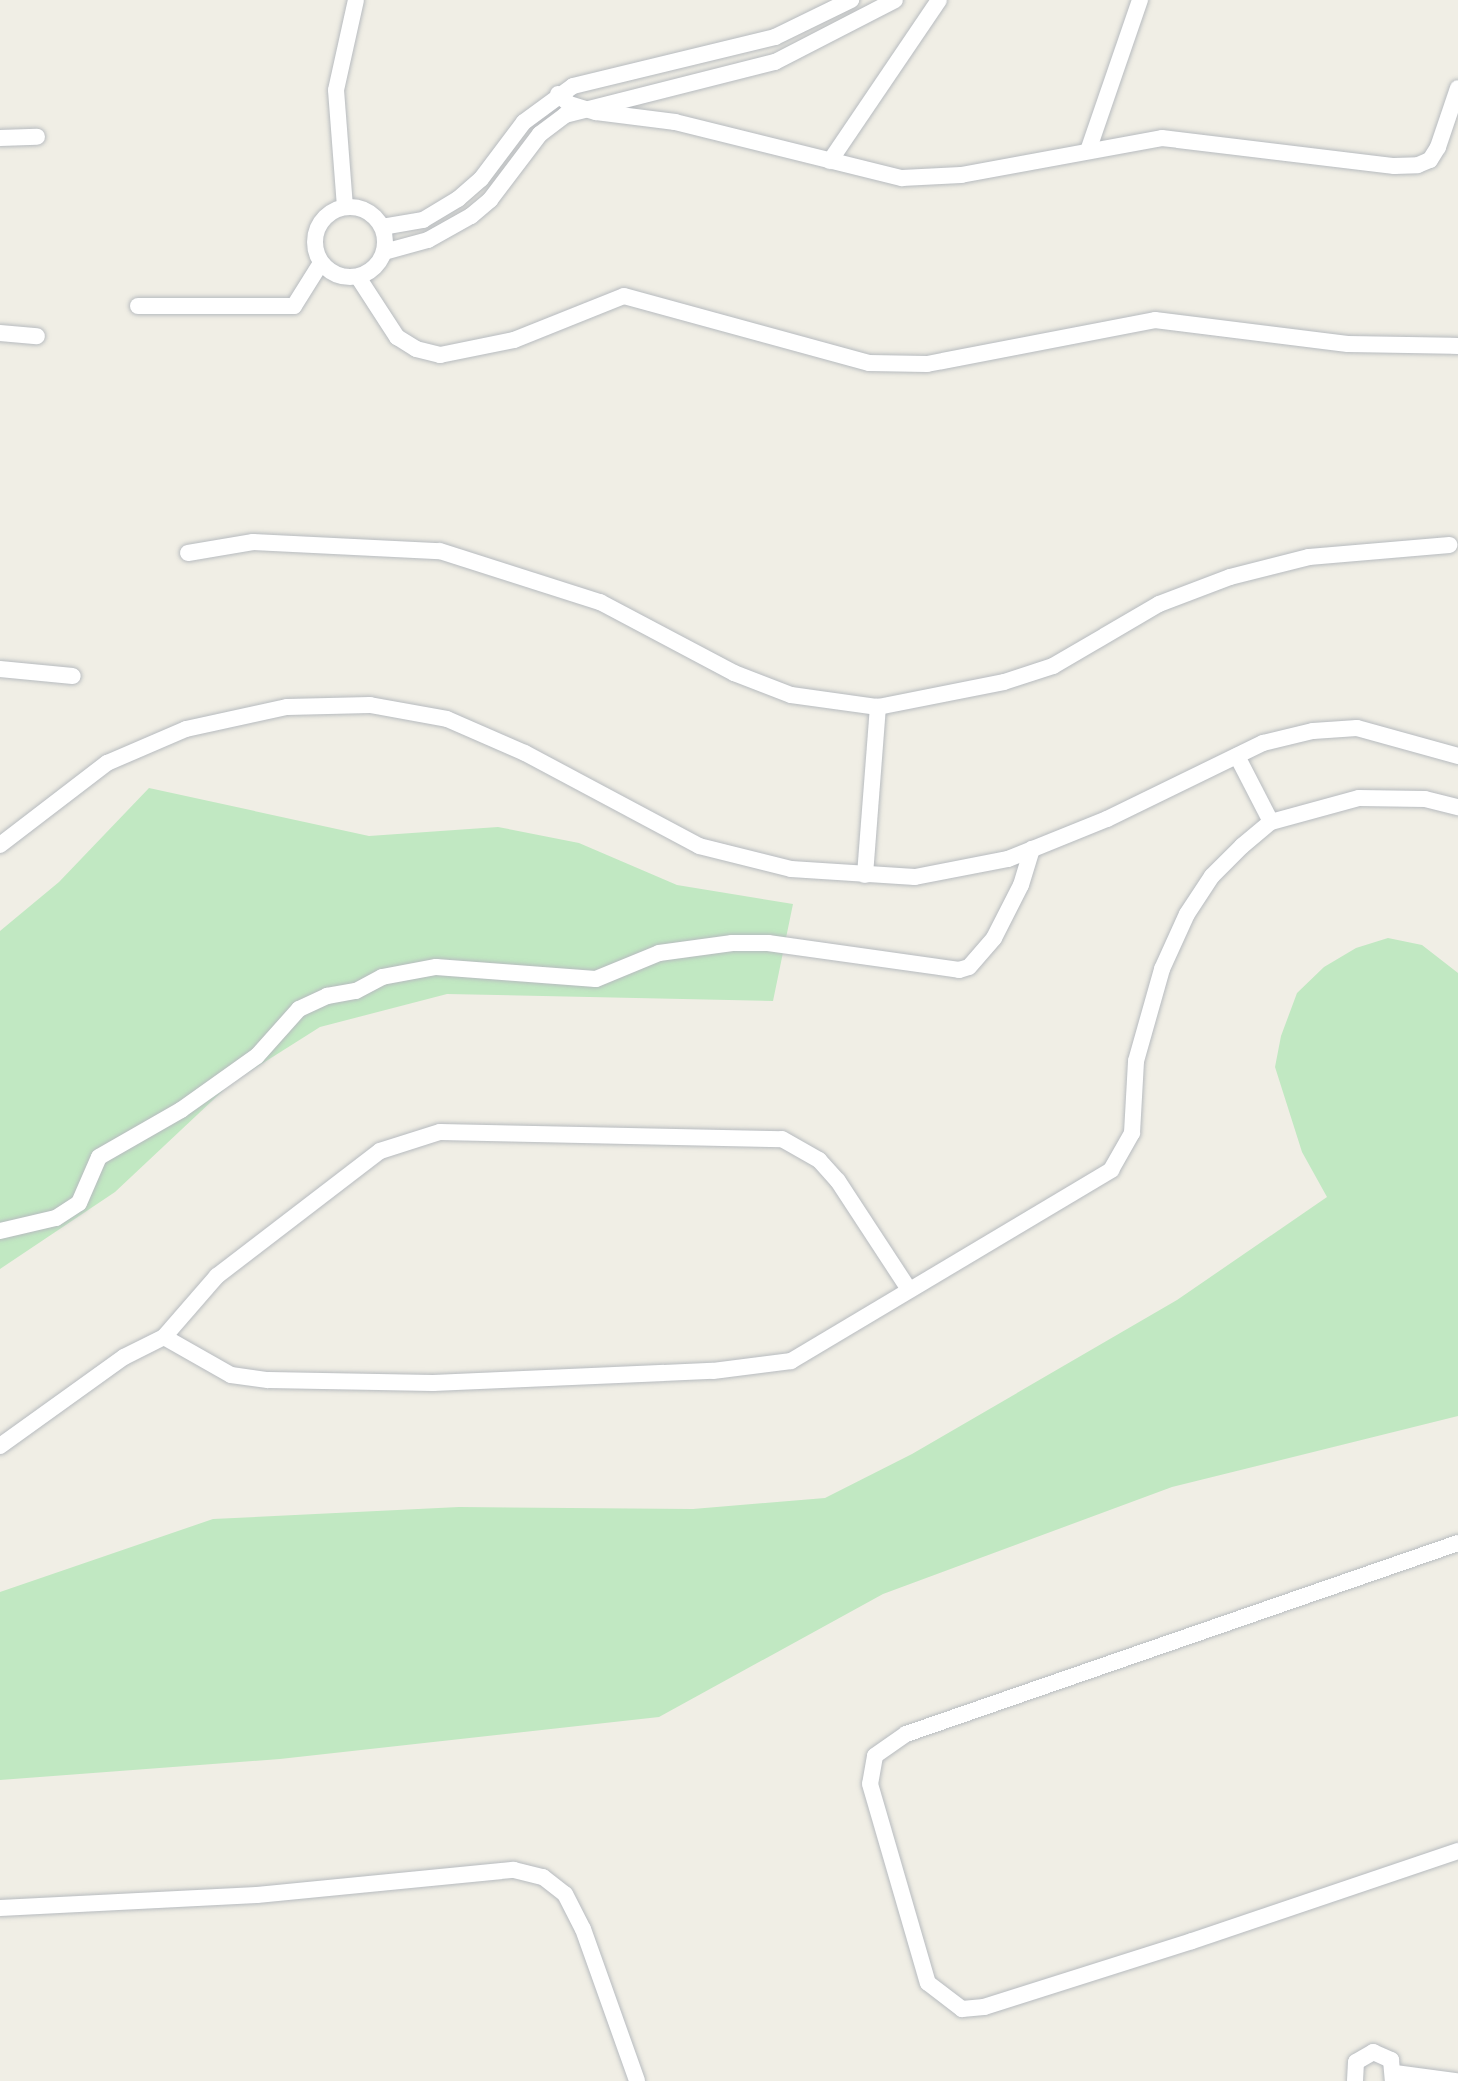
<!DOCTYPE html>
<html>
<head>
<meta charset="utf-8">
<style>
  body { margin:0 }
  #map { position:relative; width:1458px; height:2081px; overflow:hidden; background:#f0eee5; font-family:"IBM Plex Sans",sans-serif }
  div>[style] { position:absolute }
  .green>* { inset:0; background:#c1e8c2 }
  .roads { filter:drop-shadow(0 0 2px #b7bbbf) drop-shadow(0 0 2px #b7bbbf) }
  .minor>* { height:16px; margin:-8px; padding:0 8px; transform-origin:8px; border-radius:8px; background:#fff }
  .minor>.ring { margin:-8px; padding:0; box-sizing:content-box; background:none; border:16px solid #fff; border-radius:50% }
  span { translate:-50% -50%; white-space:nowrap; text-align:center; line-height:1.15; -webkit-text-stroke:6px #fff; paint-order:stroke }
</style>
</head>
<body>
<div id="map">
  <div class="green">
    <div style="clip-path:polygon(149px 788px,369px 836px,498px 827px,579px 843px,677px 885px,793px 904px,773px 1001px,447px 994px,320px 1027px,230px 1084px,115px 1192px,0 1269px,0 931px,59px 882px)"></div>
    <div style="clip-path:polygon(1388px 938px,1422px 945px,1458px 973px,1458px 1416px,1172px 1487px,883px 1594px,659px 1717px,280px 1759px,0 1780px,0 1592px,213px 1519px,459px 1507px,693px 1509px,825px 1498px,912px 1454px,1177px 1300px,1327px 1197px,1302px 1152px,1275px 1067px,1281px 1036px,1297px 993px,1324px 967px,1356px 948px)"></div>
  </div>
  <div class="roads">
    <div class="minor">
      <div style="left:558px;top:94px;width:15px;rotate:42deg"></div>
      <div style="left:569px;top:104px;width:28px;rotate:17deg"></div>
      <div style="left:596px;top:112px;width:80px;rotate:7.2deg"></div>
      <div style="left:675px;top:122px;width:234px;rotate:13.9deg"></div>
      <div style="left:902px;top:178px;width:59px;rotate:-2.9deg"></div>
      <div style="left:961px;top:175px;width:204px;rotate:-10.4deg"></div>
      <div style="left:1162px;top:138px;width:234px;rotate:6.9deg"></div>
      <div style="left:1394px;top:166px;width:24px;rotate:-2deg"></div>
      <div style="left:1418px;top:165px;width:13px;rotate:-23deg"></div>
      <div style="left:1430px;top:160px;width:15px;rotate:-58deg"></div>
      <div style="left:1438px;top:147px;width:62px;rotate:-71.3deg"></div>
      <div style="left:0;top:138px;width:37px;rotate:-2deg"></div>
      <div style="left:1089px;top:148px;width:157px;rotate:-71deg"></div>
      <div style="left:830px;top:161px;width:194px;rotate:-55.9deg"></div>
      <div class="ring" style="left:315px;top:207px;width:54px;height:54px"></div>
      <div style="left:345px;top:207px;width:117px;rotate:-94.4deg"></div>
      <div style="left:336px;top:90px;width:92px;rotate:-77.5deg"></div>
      <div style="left:382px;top:227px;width:42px;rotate:-9.7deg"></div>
      <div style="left:423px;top:220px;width:41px;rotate:-31deg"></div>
      <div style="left:458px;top:199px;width:30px;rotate:-41deg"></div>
      <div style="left:481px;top:179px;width:71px;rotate:-53deg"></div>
      <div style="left:524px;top:122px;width:61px;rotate:-36.3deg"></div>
      <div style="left:573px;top:86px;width:208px;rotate:-13.6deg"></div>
      <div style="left:775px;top:37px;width:85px;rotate:-26deg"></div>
      <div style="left:384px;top:252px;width:46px;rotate:-15.3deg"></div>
      <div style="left:428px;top:240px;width:49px;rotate:-29.2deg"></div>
      <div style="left:471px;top:216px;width:25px;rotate:-40deg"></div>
      <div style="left:490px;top:200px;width:83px;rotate:-52.9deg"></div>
      <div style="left:540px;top:134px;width:31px;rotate:-37deg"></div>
      <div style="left:565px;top:115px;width:217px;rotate:-14.2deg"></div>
      <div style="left:775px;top:62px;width:135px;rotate:-27.3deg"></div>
      <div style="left:358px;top:277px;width:72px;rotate:57deg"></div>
      <div style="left:397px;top:337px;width:22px;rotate:32deg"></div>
      <div style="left:416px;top:349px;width:25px;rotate:14deg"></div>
      <div style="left:440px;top:355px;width:76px;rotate:-11.5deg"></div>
      <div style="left:514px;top:340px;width:118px;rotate:-21.8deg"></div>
      <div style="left:624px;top:296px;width:254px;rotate:15.3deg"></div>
      <div style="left:869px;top:363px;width:58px;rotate:1deg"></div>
      <div style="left:927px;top:364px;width:232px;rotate:-10.9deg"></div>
      <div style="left:1155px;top:320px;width:194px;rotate:7.1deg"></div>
      <div style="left:1348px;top:344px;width:110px;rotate:1deg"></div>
      <div style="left:138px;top:306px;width:156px"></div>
      <div style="left:294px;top:306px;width:51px;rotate:-57.9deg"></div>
      <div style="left:0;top:333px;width:37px;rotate:5deg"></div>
      <div style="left:188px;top:553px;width:66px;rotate:-9.6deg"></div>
      <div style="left:253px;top:542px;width:187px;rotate:2.8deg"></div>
      <div style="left:440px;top:551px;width:168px;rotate:17.7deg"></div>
      <div style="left:600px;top:602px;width:152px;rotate:27.9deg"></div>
      <div style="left:734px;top:673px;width:61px;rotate:21.1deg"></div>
      <div style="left:791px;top:695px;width:88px;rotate:7.9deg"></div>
      <div style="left:878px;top:707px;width:128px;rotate:-11.2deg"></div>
      <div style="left:1004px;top:682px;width:52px;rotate:-18.1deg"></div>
      <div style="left:1053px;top:666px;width:123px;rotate:-30.3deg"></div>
      <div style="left:1159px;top:604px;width:76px;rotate:-20.8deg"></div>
      <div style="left:1230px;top:577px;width:81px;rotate:-14.2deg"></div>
      <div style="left:1309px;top:557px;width:141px;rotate:-4.9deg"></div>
      <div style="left:0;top:669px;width:73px;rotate:5.5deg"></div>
      <div style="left:1237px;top:756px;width:74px;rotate:62.7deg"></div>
      <div style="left:0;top:845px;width:135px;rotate:-37.5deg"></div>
      <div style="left:107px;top:763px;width:86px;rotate:-23.3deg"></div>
      <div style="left:186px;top:729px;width:103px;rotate:-12.3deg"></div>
      <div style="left:287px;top:707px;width:83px;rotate:-1.4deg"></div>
      <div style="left:370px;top:705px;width:78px;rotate:10.3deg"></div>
      <div style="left:447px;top:719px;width:85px;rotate:23.6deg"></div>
      <div style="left:525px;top:753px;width:197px;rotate:28.1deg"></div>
      <div style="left:699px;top:846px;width:95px;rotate:14deg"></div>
      <div style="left:791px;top:869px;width:124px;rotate:3.7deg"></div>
      <div style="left:915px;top:877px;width:95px;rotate:-11deg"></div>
      <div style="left:1008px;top:859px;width:107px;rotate:-22deg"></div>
      <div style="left:1107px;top:819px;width:174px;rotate:-26deg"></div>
      <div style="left:1263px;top:743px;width:51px;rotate:-13.5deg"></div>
      <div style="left:1313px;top:731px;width:44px;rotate:-3.9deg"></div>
      <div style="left:1357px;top:728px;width:105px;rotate:15.5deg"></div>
      <div style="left:865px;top:875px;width:169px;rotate:-85.6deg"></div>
      <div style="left:0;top:1231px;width:57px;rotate:-13.1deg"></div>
      <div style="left:56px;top:1218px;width:27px;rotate:-33deg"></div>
      <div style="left:79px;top:1203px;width:50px;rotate:-66.5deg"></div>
      <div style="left:99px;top:1157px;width:95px;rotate:-29.8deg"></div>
      <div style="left:181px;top:1110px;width:93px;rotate:-35.4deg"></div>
      <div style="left:257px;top:1056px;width:63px;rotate:-48.2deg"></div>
      <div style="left:299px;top:1009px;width:31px;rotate:-25deg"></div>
      <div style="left:327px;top:996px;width:29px;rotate:-10deg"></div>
      <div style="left:356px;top:991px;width:30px;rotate:-28deg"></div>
      <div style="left:382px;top:977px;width:55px;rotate:-10.5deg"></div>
      <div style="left:436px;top:967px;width:160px;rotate:4.3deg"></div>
      <div style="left:596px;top:979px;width:68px;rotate:-22.4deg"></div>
      <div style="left:659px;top:953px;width:74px;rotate:-7.8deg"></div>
      <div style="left:732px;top:943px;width:36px"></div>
      <div style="left:768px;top:943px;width:193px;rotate:8deg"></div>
      <div style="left:959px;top:970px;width:10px;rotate:-17deg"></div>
      <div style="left:969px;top:967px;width:38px;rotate:-49deg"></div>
      <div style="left:994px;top:938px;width:59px;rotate:-63deg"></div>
      <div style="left:1021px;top:885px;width:38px;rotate:-73deg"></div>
      <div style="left:164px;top:1337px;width:77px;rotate:29.6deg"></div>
      <div style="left:231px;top:1375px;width:37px;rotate:8deg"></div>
      <div style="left:268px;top:1380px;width:165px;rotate:1deg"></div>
      <div style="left:433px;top:1383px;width:280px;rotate:-2.5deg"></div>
      <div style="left:713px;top:1371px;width:79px;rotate:-7.3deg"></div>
      <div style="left:791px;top:1361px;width:373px;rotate:-30.8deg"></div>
      <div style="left:1111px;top:1170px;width:43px;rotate:-60.4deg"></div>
      <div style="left:1132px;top:1133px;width:72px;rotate:-86.8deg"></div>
      <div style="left:1136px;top:1061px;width:96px;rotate:-74.2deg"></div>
      <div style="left:1162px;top:969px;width:60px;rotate:-65.6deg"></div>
      <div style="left:1187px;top:914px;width:45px;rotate:-56.7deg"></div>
      <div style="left:1212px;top:876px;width:42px;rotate:-45deg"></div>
      <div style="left:1242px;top:846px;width:38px;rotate:-40deg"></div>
      <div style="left:1271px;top:822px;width:91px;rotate:-15.3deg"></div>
      <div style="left:1359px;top:798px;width:66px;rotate:0.9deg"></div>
      <div style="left:1425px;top:799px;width:34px;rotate:14deg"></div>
      <div style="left:0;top:1446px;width:153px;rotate:-35.7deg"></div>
      <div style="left:124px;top:1357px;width:45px;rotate:-26.6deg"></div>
      <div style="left:164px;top:1337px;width:81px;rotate:-49deg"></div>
      <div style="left:217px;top:1276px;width:205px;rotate:-37.5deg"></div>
      <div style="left:380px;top:1151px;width:63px;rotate:-17.6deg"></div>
      <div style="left:440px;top:1132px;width:342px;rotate:1.2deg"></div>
      <div style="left:782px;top:1139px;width:43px;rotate:29.6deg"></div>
      <div style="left:819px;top:1160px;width:28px;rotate:48deg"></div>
      <div style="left:838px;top:1181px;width:128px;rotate:56.8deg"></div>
      <div style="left:1458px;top:1543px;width:584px;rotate:160.91deg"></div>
      <div style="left:906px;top:1734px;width:38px;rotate:145deg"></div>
      <div style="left:875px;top:1756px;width:28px;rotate:100deg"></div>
      <div style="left:870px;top:1784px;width:207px;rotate:73.8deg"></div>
      <div style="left:928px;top:1983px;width:43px;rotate:37.4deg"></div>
      <div style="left:962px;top:2009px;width:22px;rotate:-5deg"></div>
      <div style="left:984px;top:2007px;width:218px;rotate:-17.6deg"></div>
      <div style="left:1192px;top:1941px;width:281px;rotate:-18.7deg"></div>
      <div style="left:0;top:1908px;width:257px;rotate:-2.9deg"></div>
      <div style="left:257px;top:1895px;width:258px;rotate:-5.6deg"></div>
      <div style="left:514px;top:1870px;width:30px;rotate:14deg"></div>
      <div style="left:543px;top:1877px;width:28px;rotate:38deg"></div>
      <div style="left:565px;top:1894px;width:39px;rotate:63deg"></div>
      <div style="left:583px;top:1929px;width:161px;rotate:70.4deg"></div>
      <div style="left:1395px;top:2073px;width:62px;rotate:7.5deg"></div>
      <div style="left:1355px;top:2081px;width:19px;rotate:-87deg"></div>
      <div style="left:1356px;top:2062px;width:20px;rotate:-30deg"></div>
      <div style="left:1373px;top:2052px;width:20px;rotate:24deg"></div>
      <div style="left:1391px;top:2060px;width:21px;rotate:85deg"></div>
    </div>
  </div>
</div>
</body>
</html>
